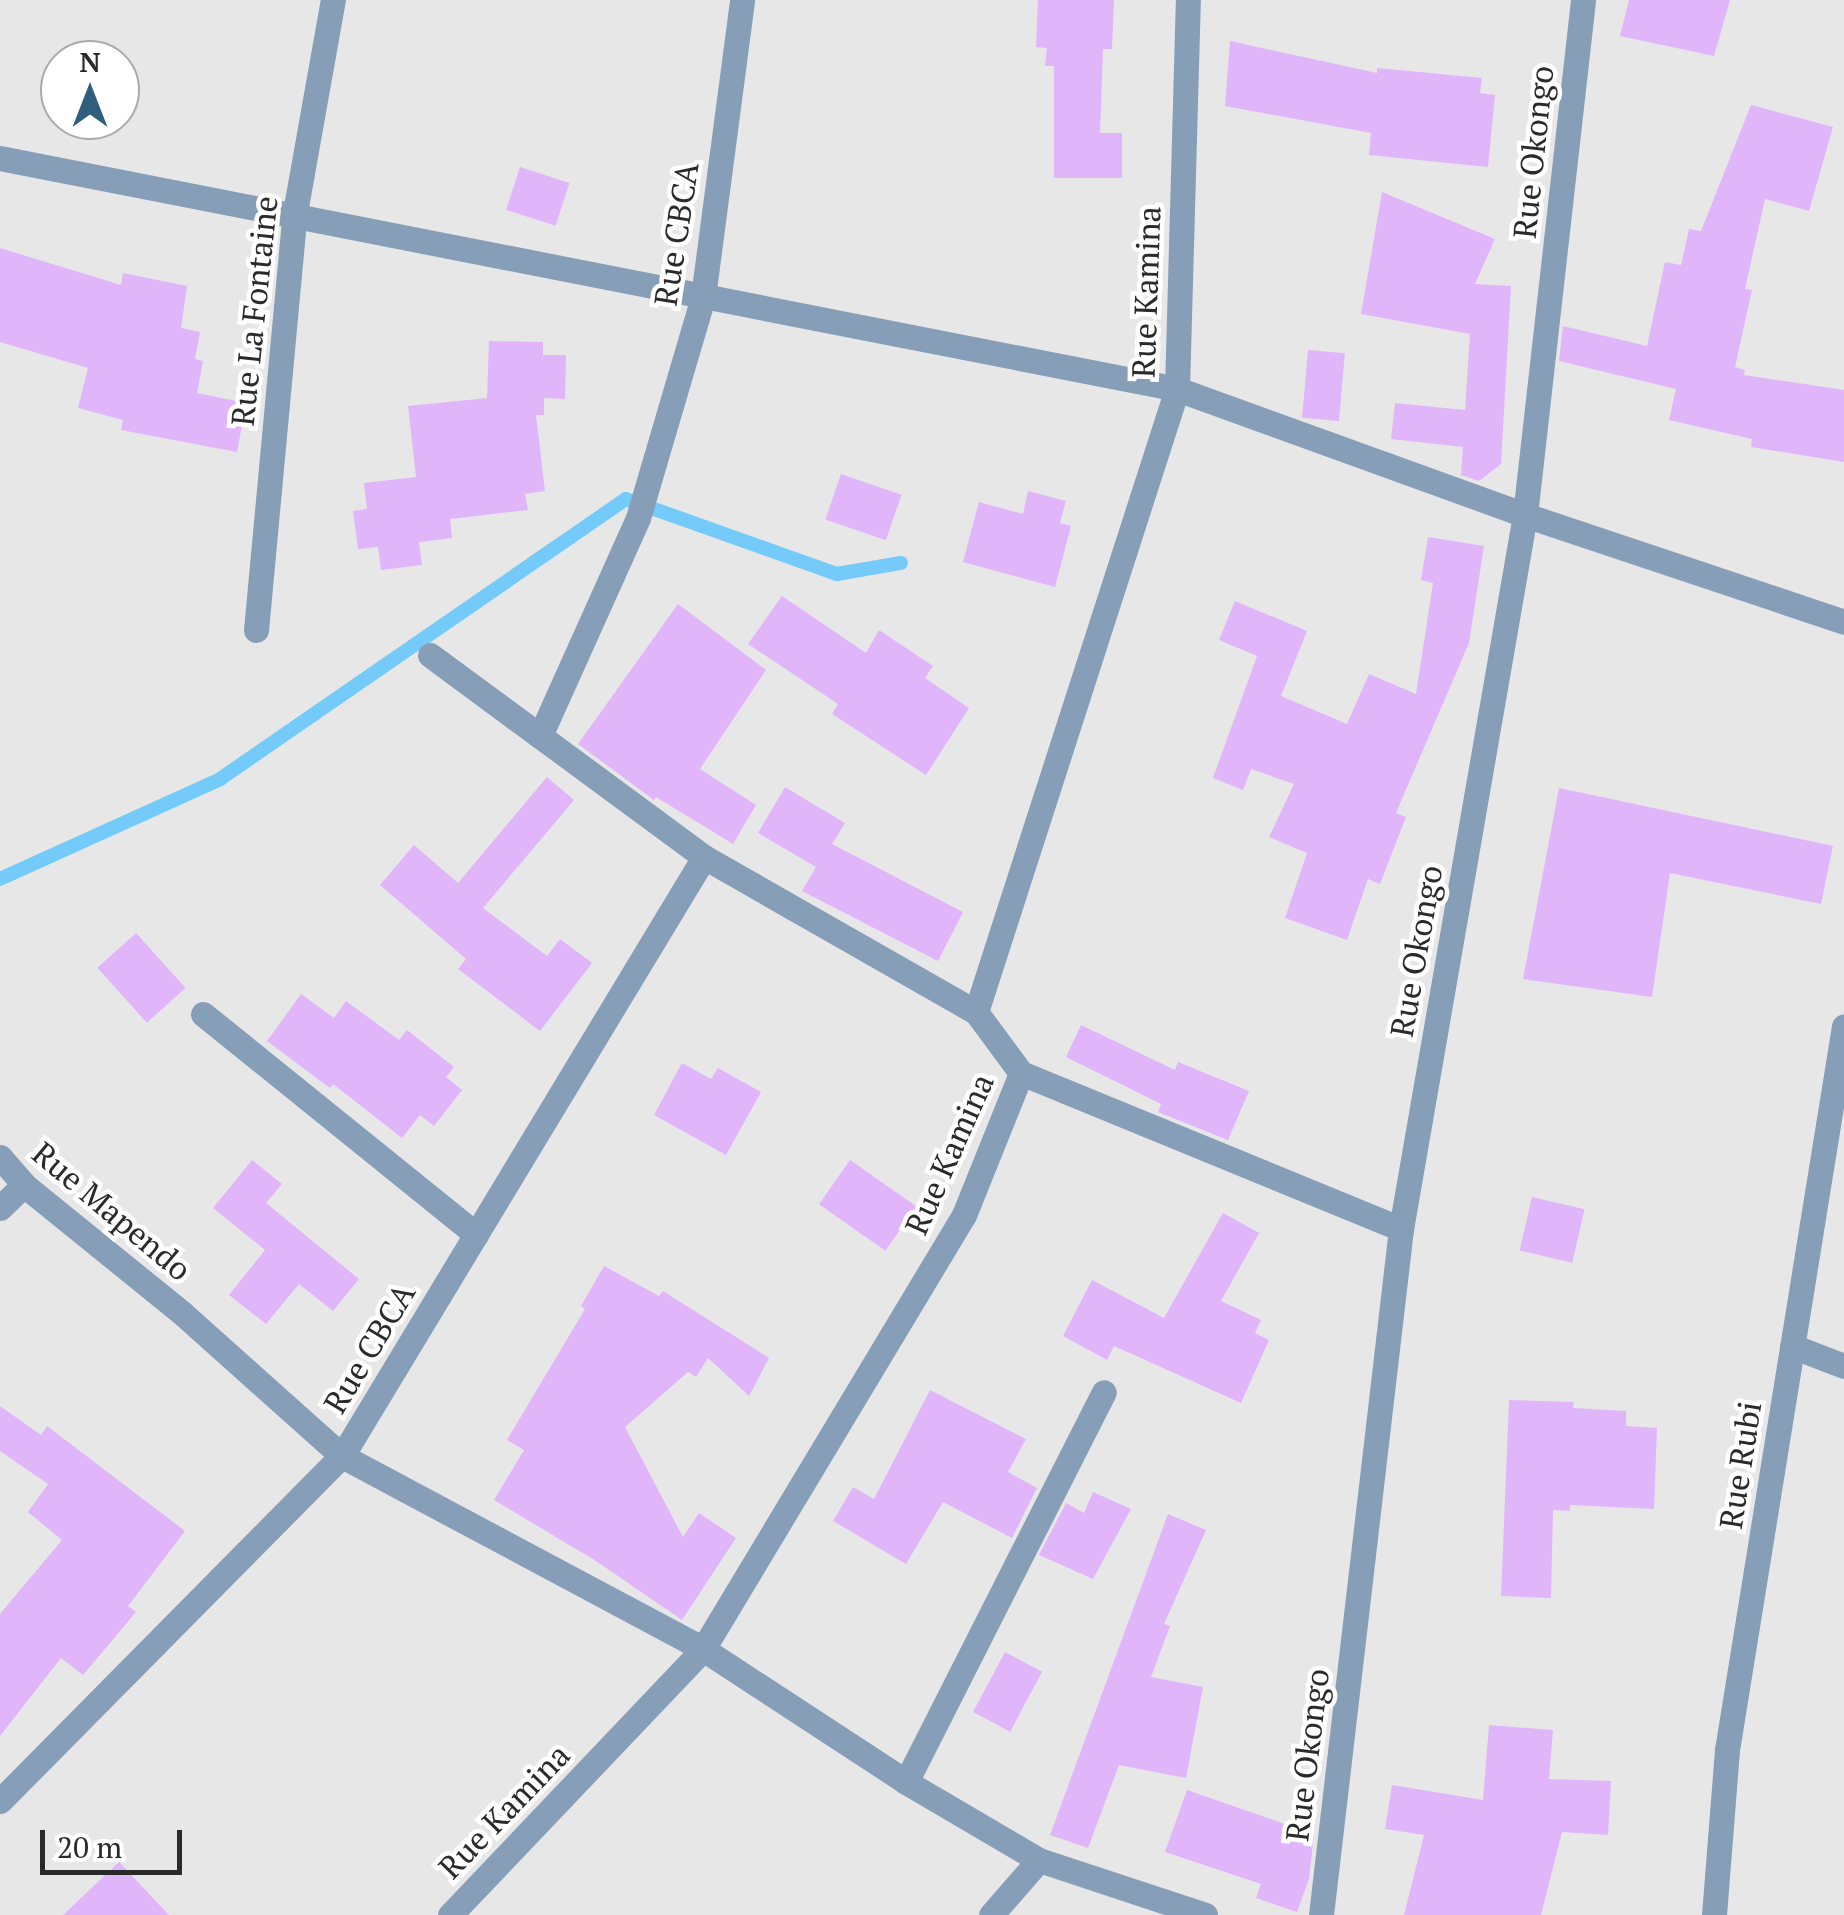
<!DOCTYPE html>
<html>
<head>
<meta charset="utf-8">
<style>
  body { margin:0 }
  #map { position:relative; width:1844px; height:1915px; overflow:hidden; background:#e7e7e8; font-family:"PT Serif",serif }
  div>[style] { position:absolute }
  .stream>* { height:14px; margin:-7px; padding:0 7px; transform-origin:7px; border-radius:7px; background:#74cbf9 }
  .building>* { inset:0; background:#e1b5fa; transform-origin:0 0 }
  .service>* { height:25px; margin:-12.5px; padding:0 12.5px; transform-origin:12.5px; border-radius:12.5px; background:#879eb9 }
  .minor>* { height:25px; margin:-12.5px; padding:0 12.5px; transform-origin:12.5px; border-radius:12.5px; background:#879eb9 }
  span { translate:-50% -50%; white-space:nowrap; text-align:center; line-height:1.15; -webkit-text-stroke:9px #fff; paint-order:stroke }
  .street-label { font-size:32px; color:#2a2a2a }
  .north { position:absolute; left:40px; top:40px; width:100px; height:100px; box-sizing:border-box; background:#fff; border:2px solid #aaa; border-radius:50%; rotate:0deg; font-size:28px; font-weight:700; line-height:40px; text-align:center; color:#2a2a2a }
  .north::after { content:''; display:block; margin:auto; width:35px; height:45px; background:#305f7e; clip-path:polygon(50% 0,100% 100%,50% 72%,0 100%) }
  .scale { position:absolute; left:40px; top:1830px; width:142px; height:45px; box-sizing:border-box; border:5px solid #2a2a2a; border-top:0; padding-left:12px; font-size:30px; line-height:35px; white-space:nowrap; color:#2a2a2a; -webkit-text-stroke:8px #fff; paint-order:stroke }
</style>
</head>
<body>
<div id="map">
  <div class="stream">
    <div style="left:0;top:879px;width:242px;rotate:-24.4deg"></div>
    <div style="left:220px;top:779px;width:493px;rotate:-34.6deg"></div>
    <div style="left:626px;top:499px;width:224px;rotate:19.6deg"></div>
    <div style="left:837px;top:574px;width:65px;rotate:-9.8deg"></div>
  </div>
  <div class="building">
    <div style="clip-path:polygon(1038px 0,1114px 0,1112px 49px,1103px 49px,1100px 133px,1122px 133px,1122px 178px,1054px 178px,1054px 66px,1045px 66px,1047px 48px,1036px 47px)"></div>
    <div style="clip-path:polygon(1629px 0,1730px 0,1714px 56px,1620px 36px)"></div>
    <div style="clip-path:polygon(1230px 41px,1377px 73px,1377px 68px,1482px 78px,1480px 93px,1495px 95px,1488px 167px,1369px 155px,1371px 133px,1225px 106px)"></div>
    <div style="clip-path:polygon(1751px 105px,1833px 127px,1809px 211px,1765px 199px,1745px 289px,1752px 290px,1735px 367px,1745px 370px,1744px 375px,1844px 390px,1844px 462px,1751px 447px,1752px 439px,1669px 420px,1676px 389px,1559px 361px,1563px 326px,1647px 346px,1665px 262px,1681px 265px,1689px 229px,1701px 231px)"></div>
    <div style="left:520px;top:167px;width:52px;height:45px;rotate:18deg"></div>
    <div style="clip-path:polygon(1382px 192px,1495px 239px,1475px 284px,1511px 286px,1501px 464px,1479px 481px,1461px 475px,1463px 447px,1391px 439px,1395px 403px,1465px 410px,1470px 334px,1361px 314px)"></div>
    <div style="clip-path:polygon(0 248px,121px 285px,123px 273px,187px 286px,181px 328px,200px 332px,195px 359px,203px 361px,197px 393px,246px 403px,237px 452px,121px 430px,123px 420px,78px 408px,88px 368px,0 342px)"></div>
    <div style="clip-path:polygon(489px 341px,543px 342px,543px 355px,566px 355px,565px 399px,544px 398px,544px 415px,536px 415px,545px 491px,525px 494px,528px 510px,450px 519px,452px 538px,419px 542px,422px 565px,381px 570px,378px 547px,358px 549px,353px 511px,367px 509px,364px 483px,416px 477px,408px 406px,487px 398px)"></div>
    <div style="left:1308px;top:350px;width:37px;height:68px;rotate:5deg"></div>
    <div style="left:841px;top:474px;width:64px;height:48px;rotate:19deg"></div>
    <div style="clip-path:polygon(1028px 491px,1066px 501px,1060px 523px,1071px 526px,1055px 587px,963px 562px,979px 502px,1023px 514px)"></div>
    <div style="clip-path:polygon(1428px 537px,1484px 546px,1469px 643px,1396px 813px,1406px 817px,1380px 884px,1368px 879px,1347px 940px,1285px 918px,1307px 853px,1269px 837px,1294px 784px,1251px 769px,1243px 790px,1213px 778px,1257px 656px,1219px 640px,1235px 601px,1307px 631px,1281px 696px,1347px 724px,1369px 674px,1416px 694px,1433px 583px,1421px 580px)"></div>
    <div style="clip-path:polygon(782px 596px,866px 653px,879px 630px,933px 666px,925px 678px,969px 708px,926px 775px,832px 714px,838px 704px,748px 644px)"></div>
    <div style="clip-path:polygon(678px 604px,766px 670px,700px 769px,756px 805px,733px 844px,656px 797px,654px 800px,578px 744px)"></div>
    <div style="clip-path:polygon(547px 777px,574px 800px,483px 908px,547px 956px,560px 939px,592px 963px,540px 1031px,458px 969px,466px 959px,380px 885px,414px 845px,458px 883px)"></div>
    <div style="clip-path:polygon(785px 787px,845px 823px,832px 844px,963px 912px,938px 961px,802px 891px,816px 867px,758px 833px)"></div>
    <div style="clip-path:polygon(1559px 788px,1833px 846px,1821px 904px,1670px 873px,1652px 997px,1523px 979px)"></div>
    <div style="left:136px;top:933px;width:74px;height:52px;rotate:48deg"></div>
    <div style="clip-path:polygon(301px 994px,334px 1018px,346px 1001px,399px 1040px,407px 1030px,454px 1067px,446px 1077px,462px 1090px,434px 1126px,420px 1115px,402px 1138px,333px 1084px,330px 1088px,267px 1041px)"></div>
    <div style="clip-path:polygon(1081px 1025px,1175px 1070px,1178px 1062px,1249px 1091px,1228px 1140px,1158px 1112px,1161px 1104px,1066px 1057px)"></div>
    <div style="clip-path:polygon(682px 1063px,711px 1079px,718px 1068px,761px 1092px,726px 1155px,654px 1115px)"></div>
    <div style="clip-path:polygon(252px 1160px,282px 1184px,266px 1203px,359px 1279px,333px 1311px,299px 1284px,266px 1324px,229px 1295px,265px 1250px,213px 1208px)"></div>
    <div style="left:850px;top:1160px;width:81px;height:54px;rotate:35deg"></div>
    <div style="left:1532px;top:1197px;width:54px;height:55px;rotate:13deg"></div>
    <div style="clip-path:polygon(1223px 1213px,1259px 1233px,1221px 1301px,1261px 1320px,1255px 1333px,1269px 1340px,1241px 1403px,1114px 1346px,1107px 1360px,1063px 1336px,1092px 1280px,1164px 1318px)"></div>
    <div style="clip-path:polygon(604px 1266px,659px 1296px,663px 1291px,769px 1358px,749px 1396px,708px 1358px,696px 1377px,688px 1372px,625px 1427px,683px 1537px,699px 1513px,736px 1538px,682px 1620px,596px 1561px,494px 1500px,524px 1450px,507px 1440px,585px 1309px,581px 1306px)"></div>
    <div style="clip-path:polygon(930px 1390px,1026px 1439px,1008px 1472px,1037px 1488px,1012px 1538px,943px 1502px,906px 1564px,833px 1521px,853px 1487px,874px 1499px)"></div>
    <div style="clip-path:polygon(1509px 1400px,1574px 1402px,1573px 1408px,1626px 1411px,1626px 1426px,1657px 1428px,1654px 1509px,1570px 1505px,1570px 1511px,1553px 1510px,1551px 1598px,1501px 1596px)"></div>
    <div style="clip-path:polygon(0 1406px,41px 1435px,47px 1426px,185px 1531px,128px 1606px,136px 1612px,83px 1675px,61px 1658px,0 1736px,0 1614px,62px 1540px,28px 1512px,48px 1484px,0 1451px)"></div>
    <div style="clip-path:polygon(1093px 1492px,1131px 1509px,1093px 1579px,1039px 1555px,1066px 1503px,1084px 1513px)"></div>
    <div style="clip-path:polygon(1168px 1514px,1206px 1530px,1164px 1624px,1170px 1626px,1151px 1677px,1203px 1687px,1186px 1778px,1119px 1765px,1088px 1848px,1050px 1835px)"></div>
    <div style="left:1005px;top:1652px;width:42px;height:68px;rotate:28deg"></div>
    <div style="clip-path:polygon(1489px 1725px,1553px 1730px,1549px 1779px,1611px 1781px,1608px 1835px,1562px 1832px,1541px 1915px,1404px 1915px,1424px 1835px,1385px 1829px,1392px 1785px,1483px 1800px)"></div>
    <div style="clip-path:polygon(1187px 1790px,1314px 1834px,1309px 1879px,1297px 1912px,1256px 1898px,1261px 1884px,1165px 1852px)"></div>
    <div style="clip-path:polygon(119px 1862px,169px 1915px,63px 1915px)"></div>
  </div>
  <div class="service">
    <div style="left:203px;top:1014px;width:351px;rotate:38.9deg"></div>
    <div style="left:1792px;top:1346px;width:56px;rotate:21deg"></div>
    <div style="left:906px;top:1782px;width:437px;rotate:-63.1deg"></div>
  </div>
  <div class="minor">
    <div style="left:0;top:158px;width:1199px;rotate:11.1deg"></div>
    <div style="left:1177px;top:389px;width:370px;rotate:19.9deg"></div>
    <div style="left:1525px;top:515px;width:336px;rotate:18.5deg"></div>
    <div style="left:256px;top:630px;width:414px;rotate:-84.7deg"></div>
    <div style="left:294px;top:218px;width:221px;rotate:-79.9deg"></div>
    <div style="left:430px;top:655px;width:340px;rotate:36.4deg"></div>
    <div style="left:704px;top:857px;width:313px;rotate:29.7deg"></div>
    <div style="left:540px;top:736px;width:239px;rotate:-65.8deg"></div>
    <div style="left:638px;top:518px;width:230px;rotate:-73.6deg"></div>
    <div style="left:703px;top:297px;width:300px;rotate:-82.5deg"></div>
    <div style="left:1021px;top:1073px;width:411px;rotate:22.3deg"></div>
    <div style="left:0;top:1157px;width:37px;rotate:49deg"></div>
    <div style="left:24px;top:1185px;width:203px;rotate:39deg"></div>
    <div style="left:182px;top:1313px;width:215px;rotate:41.8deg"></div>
    <div style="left:342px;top:1456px;width:409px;rotate:28.1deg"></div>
    <div style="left:703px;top:1649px;width:243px;rotate:33.2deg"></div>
    <div style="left:906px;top:1782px;width:154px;rotate:30.4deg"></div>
    <div style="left:1039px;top:1860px;width:175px;rotate:18.3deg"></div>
    <div style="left:0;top:1208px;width:33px;rotate:-44deg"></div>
    <div style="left:0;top:1801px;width:486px;rotate:-45.3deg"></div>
    <div style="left:342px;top:1456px;width:700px;rotate:-58.85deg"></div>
    <div style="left:450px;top:1915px;width:367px;rotate:-46.4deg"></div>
    <div style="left:703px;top:1649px;width:506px;rotate:-58.98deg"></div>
    <div style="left:964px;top:1215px;width:153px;rotate:-68.1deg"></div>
    <div style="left:1021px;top:1073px;width:76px;rotate:-126.4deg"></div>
    <div style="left:976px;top:1012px;width:655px;rotate:-72.12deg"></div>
    <div style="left:1177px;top:389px;width:389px;rotate:-88.4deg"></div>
    <div style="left:991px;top:1915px;width:73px;rotate:-48.9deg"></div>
    <div style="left:1321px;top:1915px;width:691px;rotate:-83.35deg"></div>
    <div style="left:1401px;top:1229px;width:725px;rotate:-80.15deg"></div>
    <div style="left:1525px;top:515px;width:518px;rotate:-83.57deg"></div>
    <div style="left:1714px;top:1915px;width:166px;rotate:-85.5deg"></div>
    <div style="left:1727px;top:1750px;width:733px;rotate:-80.82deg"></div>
  </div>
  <div class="street-label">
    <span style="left:1533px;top:152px;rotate:-84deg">Rue Okongo</span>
    <span style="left:676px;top:234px;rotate:-81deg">Rue CBCA</span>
    <span style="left:1146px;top:292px;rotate:-88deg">Rue Kamina</span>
    <span style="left:254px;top:311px;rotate:-84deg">Rue La Fontaine</span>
    <span style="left:1416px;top:951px;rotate:-80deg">Rue Okongo</span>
    <span style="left:949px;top:1154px;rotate:-66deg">Rue Kamina</span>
    <span style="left:112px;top:1211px;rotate:40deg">Rue Mapendo</span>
    <span style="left:369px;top:1348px;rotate:-59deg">Rue CBCA</span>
    <span style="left:1740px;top:1465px;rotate:-81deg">Rue Rubi</span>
    <span style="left:1307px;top:1755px;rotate:-83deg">Rue Okongo</span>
    <span style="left:504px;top:1811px;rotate:-46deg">Rue Kamina</span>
  </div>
  <div class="north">N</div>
  <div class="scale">20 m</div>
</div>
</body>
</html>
